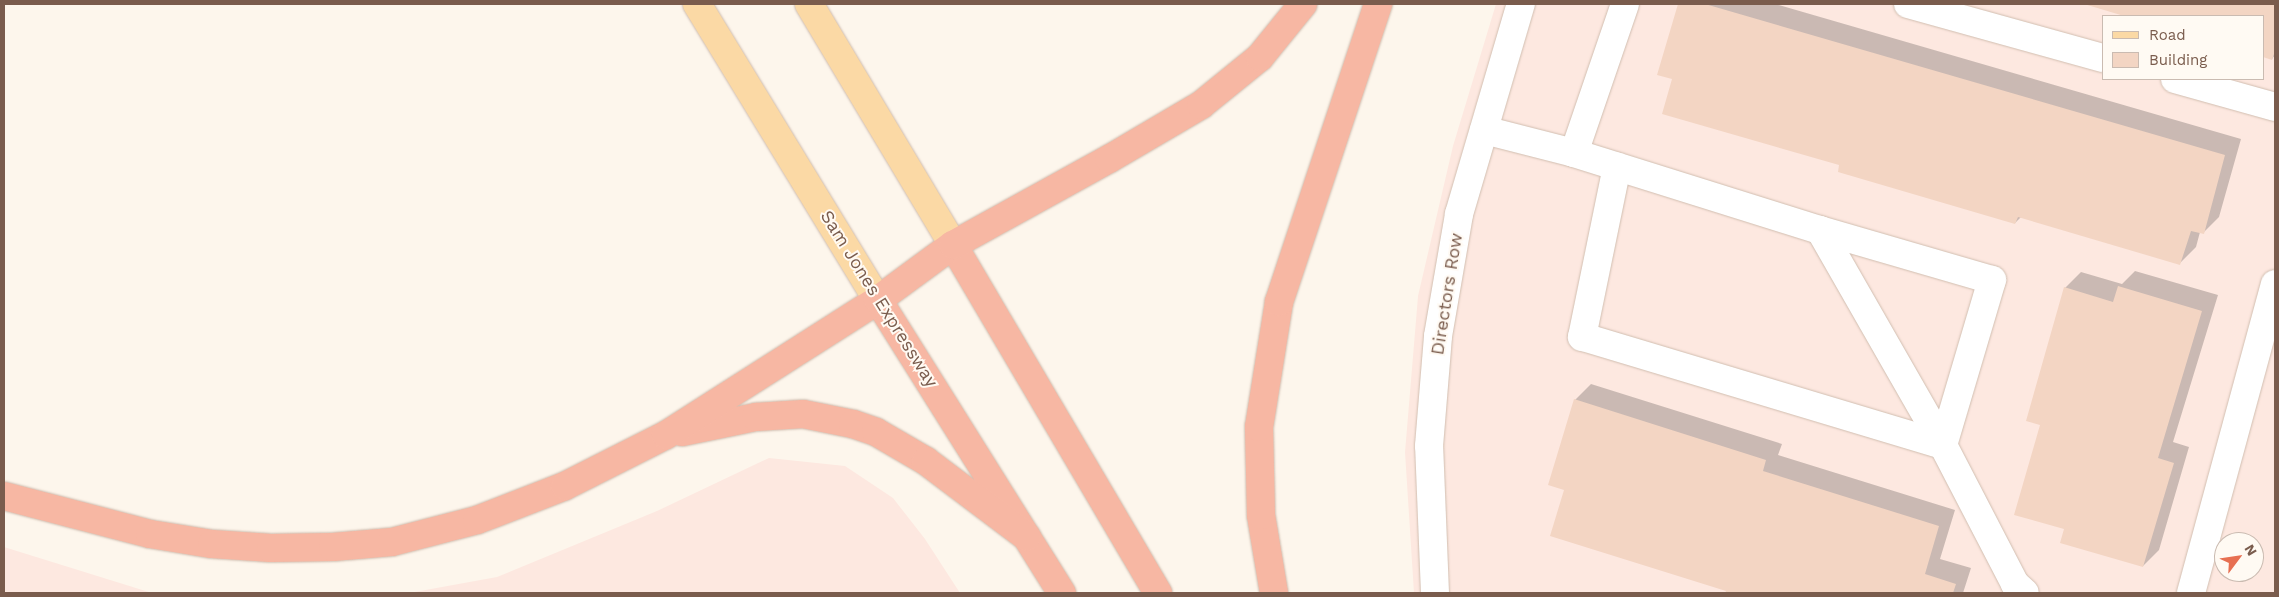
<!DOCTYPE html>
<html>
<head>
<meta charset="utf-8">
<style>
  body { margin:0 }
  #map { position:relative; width:2279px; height:597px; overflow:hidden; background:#fdf6ec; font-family:"Work Sans",sans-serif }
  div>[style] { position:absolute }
  .commercial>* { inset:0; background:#fde8e0 }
  .shadow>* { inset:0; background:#0003 }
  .building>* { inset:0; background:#f3d5c3 }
  .roads { filter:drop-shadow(0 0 1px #d1beb0) drop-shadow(0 0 1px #d1beb0) }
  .minor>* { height:28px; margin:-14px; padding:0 14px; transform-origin:14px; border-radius:14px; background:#fff }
  .major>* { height:28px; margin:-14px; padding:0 14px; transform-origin:14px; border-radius:14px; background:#fbd9a5 }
  .highway>* { height:28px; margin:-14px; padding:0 14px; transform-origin:14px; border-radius:14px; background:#f7b7a3 }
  span { translate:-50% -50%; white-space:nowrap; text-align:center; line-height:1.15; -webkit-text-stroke:4px #fffaf3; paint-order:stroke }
  .street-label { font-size:18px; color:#7a5c4d }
  .frame { position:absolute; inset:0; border:5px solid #7a5c4d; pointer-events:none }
  .legend { position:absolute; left:2102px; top:15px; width:162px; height:65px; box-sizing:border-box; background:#fffaf3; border:1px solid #cabbb1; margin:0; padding:6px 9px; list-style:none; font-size:15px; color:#7a5c4d }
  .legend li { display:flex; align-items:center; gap:10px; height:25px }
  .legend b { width:25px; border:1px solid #cabbb1 }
  .north { position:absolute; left:2214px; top:532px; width:50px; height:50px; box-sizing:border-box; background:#fffaf3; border:1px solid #cabbb1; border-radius:50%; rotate:59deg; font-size:14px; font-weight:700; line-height:20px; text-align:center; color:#7a5c4d }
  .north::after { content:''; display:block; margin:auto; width:18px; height:22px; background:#e76f51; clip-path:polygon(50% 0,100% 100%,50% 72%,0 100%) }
</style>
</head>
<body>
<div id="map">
  <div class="commercial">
    <div style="clip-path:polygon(evenodd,1496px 4px,2275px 4px,2275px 593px,1414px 593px,1405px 452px,1418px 296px,1453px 146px,1496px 4px,2103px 16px,2263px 16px,2263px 79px,2103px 79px,2103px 16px,1496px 4px,2224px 542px,2254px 542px,2254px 572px,2224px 572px,2224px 542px)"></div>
    <div style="clip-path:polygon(769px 458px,845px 466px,893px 498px,925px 539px,960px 593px,409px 593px,497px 577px,657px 511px)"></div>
    <div style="clip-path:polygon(4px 547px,152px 593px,4px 593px)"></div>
  </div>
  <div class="shadow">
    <div style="clip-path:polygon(1680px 4px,1775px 4px,2241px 139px,2219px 217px,2203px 233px,2200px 232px,2196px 247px,2180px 263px,2021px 217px,2015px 223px,1841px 164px,1673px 78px,1659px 74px)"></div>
    <div style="clip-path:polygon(2087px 4px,2275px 4px,2275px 55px,2272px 59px,2263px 56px,2263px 16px,2129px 16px)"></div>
    <div style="clip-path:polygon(2135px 271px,2218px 295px,2173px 442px,2189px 447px,2159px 550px,2143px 566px,2042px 425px,2065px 288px,2081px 272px,2122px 284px)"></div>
    <div style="clip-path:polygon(1591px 384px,1782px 444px,1778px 455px,1955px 510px,1940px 559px,1971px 568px,1963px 593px,1726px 593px,1727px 590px,1566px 489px,1575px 400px)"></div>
  </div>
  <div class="building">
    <div style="clip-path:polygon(1678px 4px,1705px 4px,2225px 155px,2204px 234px,2191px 231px,2180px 265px,2018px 217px,2015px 224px,1838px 172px,1839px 165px,1662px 114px,1672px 79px,1657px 75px)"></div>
    <div style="clip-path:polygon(2084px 4px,2275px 4px,2275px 51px,2272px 60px,2263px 57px,2263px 16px,2124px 16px)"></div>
    <div style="clip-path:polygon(2118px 286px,2202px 311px,2158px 458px,2174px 463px,2143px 567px,2060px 543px,2064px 529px,2014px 515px,2040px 425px,2026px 421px,2064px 287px,2113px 302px)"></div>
    <div style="clip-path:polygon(1574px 399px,1766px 460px,1763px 471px,1939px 526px,1925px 574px,1956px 584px,1953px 593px,1725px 593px,1726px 591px,1550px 536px,1564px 490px,1548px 485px)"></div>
  </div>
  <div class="roads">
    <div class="minor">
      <div style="left:1908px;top:4px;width:202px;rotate:15.5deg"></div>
      <div style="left:2175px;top:79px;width:104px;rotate:15.6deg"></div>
      <div style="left:1484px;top:130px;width:93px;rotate:14.3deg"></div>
      <div style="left:1574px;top:153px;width:157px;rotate:-71.1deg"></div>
      <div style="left:1574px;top:153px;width:258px;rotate:17.4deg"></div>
      <div style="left:1820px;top:230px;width:179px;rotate:16.2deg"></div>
      <div style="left:1992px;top:280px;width:172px;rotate:106.5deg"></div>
      <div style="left:1943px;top:445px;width:377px;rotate:-163.3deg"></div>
      <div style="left:1582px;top:337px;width:174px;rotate:-78.4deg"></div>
      <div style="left:1820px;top:230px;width:248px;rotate:60.2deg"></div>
      <div style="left:1943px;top:445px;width:157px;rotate:62.6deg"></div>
      <div style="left:2015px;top:584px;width:13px;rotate:42deg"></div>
      <div style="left:1435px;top:593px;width:147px;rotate:-92.3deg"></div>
      <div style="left:1429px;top:446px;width:110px;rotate:-85.3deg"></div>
      <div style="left:1438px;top:336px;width:124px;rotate:-80.2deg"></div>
      <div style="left:1459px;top:214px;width:219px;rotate:-73.6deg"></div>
      <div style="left:2191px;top:593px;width:320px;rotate:-74.8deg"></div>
    </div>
    <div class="major">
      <div style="left:697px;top:4px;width:347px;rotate:58.6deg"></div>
      <div style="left:809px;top:4px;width:281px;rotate:59.1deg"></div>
    </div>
    <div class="highway">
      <div style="left:953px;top:245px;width:404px;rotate:59.5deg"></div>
      <div style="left:878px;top:300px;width:346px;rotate:57.9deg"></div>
      <div style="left:682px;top:432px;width:76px;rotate:-11.5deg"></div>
      <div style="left:756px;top:417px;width:47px;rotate:-3.7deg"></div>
      <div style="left:803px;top:414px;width:51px;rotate:11.3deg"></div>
      <div style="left:853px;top:424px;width:24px;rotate:19deg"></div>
      <div style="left:876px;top:432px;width:58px;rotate:30.1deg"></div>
      <div style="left:926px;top:461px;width:126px;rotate:37deg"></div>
      <div style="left:4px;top:496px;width:151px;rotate:14.6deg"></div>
      <div style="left:150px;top:534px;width:63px;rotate:9.2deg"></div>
      <div style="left:212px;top:544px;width:59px;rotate:3.9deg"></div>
      <div style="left:271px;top:548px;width:62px;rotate:-0.9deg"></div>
      <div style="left:333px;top:547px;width:59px;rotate:-4.8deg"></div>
      <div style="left:392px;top:542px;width:88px;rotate:-14.5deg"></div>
      <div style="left:477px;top:520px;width:94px;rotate:-21.1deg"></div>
      <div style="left:565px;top:486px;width:113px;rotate:-26.8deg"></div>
      <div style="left:666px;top:435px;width:251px;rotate:-32.5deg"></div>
      <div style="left:878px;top:300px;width:93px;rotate:-36.3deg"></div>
      <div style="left:953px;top:245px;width:178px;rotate:-28.9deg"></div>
      <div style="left:1109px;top:159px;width:107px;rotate:-30.4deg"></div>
      <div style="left:1201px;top:105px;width:76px;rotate:-39.1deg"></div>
      <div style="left:1260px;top:57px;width:68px;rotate:-50.9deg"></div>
      <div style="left:1274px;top:593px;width:79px;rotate:-99.5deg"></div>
      <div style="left:1261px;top:515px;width:88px;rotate:-91.3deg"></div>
      <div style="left:1259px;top:427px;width:127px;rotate:-80.9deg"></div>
      <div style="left:1279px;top:302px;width:314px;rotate:-71.6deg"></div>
    </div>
  </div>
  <div class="street-label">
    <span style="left:1447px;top:294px;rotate:-81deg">Directors Row</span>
    <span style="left:879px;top:299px;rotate:58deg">Sam Jones Expressway</span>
  </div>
  <div class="frame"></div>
  <ul class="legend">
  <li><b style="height:6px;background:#fbd9a5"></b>Road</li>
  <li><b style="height:14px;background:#f3d5c3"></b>Building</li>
  </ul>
  <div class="north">N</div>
</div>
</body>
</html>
